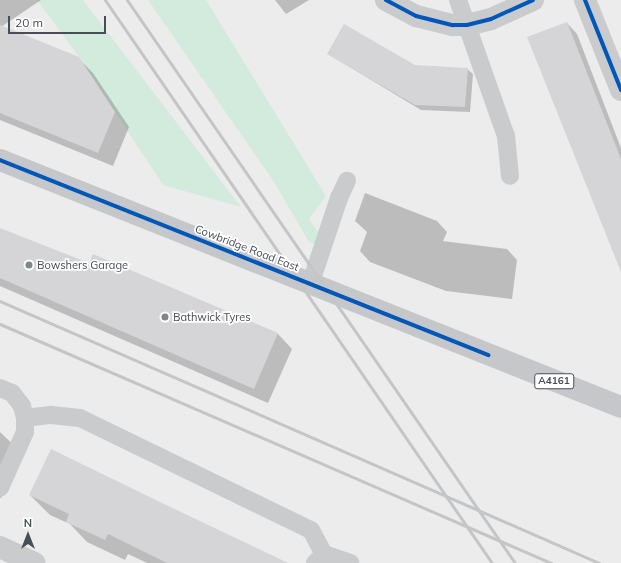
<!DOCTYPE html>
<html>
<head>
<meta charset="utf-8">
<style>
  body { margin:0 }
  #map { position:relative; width:621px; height:563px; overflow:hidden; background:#edecec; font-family:Mulish,sans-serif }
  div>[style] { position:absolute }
  .green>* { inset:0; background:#d2ebdc }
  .shadow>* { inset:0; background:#0003 }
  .building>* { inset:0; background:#d5d4d7 }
  .service>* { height:18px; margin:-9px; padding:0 9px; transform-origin:9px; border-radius:9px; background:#c9cbcd }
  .minor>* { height:22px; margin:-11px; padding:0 11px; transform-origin:11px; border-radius:11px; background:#c9cbcd }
  .primary>* { height:22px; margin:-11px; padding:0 11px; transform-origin:11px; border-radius:11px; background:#c5c7ca }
  .rail>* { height:3px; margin:-1.5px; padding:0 1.5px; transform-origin:1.5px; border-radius:1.5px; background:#c3c5c7 }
  .cycleway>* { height:4px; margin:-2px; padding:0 2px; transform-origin:2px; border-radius:2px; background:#0057b8 }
  .dots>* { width:11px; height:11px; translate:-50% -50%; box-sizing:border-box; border:2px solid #fff; border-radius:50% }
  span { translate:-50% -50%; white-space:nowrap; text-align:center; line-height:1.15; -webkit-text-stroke:3.5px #fff; paint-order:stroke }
  .shield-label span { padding:1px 3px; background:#fff; border:1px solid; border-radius:3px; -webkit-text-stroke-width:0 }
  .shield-label { font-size:10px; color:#464e57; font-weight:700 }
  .street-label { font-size:11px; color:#464e57 }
  .poi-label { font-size:11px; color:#464e57 }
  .left { translate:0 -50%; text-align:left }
  .north { position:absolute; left:8px; top:515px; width:40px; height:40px; -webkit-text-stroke:3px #fff; paint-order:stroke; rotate:0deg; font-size:11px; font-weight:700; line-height:16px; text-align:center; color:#464e57 }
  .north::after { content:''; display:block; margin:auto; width:14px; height:18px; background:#464e57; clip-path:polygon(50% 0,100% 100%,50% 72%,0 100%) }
  .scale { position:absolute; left:8px; top:16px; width:98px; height:18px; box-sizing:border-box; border:2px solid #464e57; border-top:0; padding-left:5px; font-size:12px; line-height:14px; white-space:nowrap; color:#464e57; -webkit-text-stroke:3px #fff; paint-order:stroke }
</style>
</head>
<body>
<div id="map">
  <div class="green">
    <div style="clip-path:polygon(37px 0,83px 0,241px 207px,163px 185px,79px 57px)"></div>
    <div style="clip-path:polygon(148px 0,206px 0,326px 196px,309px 219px,329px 248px,309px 242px,274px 182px)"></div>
  </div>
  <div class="shadow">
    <div style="clip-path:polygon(0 0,41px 0,1px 27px,78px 58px,93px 73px,129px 127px,113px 166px,0 120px)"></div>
    <div style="clip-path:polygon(275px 0,309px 0,286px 14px)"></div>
    <div style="clip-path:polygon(567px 23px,577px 34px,621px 148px,621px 271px)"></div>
    <div style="clip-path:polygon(328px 54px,414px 66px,467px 69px,473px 74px,470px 112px,421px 110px)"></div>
    <div style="clip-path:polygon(365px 193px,437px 221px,447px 232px,443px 241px,507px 249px,517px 260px,512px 299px,446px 291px,370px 262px,360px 251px,367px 232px,355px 221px)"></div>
    <div style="clip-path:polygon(0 229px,90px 264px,93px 255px,278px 334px,292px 349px,268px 403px,0 286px)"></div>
    <div style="clip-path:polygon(0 432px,22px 453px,1px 498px,0 498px)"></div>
    <div style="clip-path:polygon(30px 495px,271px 563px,147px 563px,128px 554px,125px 560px,87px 542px,70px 524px,50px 515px)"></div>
  </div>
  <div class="building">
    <div style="clip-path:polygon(567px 22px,621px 159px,621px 272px,527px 37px)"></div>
    <div style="clip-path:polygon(344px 24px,415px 65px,468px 68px,465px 107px,415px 105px,327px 54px)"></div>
    <div style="clip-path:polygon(0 25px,79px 57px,115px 112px,98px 153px,0 113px)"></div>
    <div style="clip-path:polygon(0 228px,89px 263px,93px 254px,278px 333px,254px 389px,0 278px)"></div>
    <div style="clip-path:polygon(51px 449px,160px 502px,288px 563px,167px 563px,108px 534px,105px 540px,66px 522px,69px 514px,29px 495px)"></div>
  </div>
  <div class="service">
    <div style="left:458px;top:0;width:144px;rotate:70.6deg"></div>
    <div style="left:506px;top:136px;width:40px;rotate:84.3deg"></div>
    <div style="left:311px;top:282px;width:89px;rotate:-71.6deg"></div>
    <div style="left:339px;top:198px;width:19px;rotate:-65deg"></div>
    <div style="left:0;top:388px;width:13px;rotate:23deg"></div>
    <div style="left:12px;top:393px;width:16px;rotate:52deg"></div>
    <div style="left:22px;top:406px;width:12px;rotate:76deg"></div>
    <div style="left:25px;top:418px;width:14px;rotate:90deg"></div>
    <div style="left:25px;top:432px;width:61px;rotate:114.1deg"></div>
    <div style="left:25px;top:418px;width:26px;rotate:-7deg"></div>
    <div style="left:51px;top:415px;width:29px;rotate:6deg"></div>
    <div style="left:80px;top:418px;width:257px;rotate:25.9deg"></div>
    <div style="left:311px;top:530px;width:27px;rotate:62deg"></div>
    <div style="left:315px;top:563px;width:13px;rotate:-45deg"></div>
    <div style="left:324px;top:554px;width:28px;rotate:19deg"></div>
  </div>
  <div class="minor">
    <div style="left:386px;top:0;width:34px;rotate:28deg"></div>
    <div style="left:416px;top:16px;width:38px;rotate:14deg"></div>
    <div style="left:453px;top:25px;width:14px"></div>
    <div style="left:467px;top:25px;width:25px;rotate:-14deg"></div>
    <div style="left:491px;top:19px;width:46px;rotate:-24.3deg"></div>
    <div style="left:585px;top:0;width:97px;rotate:68.2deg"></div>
    <div style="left:0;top:547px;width:38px;rotate:25deg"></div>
  </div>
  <div class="primary">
    <div style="left:0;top:160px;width:668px;rotate:21.69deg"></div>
  </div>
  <div class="rail">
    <div style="left:105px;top:0;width:683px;rotate:55.5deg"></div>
    <div style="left:127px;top:0;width:684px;rotate:55.43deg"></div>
    <div style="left:0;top:301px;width:654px;rotate:23.62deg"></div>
    <div style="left:0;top:324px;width:601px;rotate:23.45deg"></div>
  </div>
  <div class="cycleway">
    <div style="left:386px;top:0;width:34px;rotate:28deg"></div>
    <div style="left:416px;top:16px;width:38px;rotate:14deg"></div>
    <div style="left:453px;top:25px;width:14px"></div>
    <div style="left:467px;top:25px;width:25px;rotate:-14deg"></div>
    <div style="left:491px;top:19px;width:46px;rotate:-24.3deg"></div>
    <div style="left:585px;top:0;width:97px;rotate:68.2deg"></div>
    <div style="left:0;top:160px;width:526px;rotate:21.78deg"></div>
  </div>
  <div class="dots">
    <div style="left:29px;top:265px;background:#80858b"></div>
    <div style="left:165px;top:317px;background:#80858b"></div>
  </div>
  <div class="shield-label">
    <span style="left:554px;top:381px">A4161</span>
  </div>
  <div class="street-label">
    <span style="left:247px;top:248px;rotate:21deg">Cowbridge Road East</span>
  </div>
  <div class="poi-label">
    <span class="left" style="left:37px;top:265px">Bowshers Garage</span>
    <span class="left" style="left:173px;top:317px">Bathwick Tyres</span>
  </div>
  <div class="north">N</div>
  <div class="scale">20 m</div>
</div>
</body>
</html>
